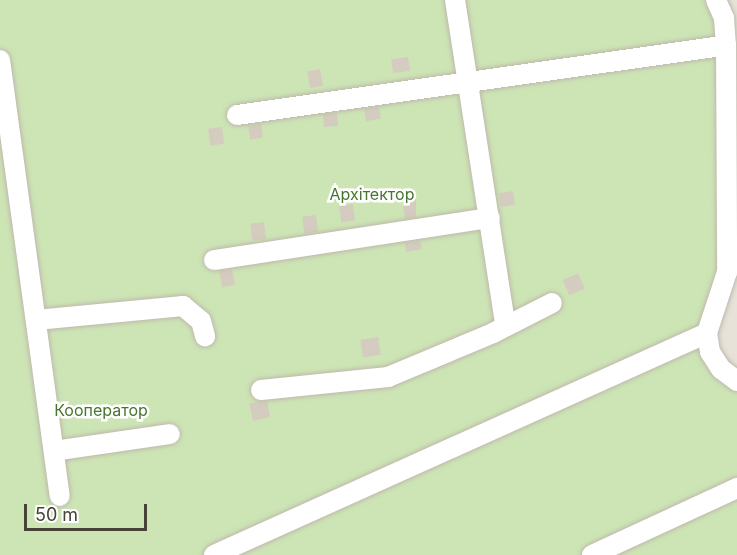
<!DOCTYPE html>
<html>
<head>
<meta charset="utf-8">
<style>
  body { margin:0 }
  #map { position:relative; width:737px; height:555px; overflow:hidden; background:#f3f1e9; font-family:Inter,sans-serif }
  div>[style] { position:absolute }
  .residential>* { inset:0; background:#e7e3d8 }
  .green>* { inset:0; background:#cde5b5 }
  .building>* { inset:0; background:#d4cdbf; transform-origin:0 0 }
  .roads { filter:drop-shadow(0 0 2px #beb9ac) drop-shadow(0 0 2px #beb9ac) }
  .minor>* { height:20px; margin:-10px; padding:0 10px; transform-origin:10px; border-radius:10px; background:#fff }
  span { translate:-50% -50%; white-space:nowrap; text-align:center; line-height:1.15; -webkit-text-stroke:5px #fff; paint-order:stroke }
  .park-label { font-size:16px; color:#46752f }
  .scale { position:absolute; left:24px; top:504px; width:123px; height:27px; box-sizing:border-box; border:3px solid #474238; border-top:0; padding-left:8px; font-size:18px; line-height:21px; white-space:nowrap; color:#474238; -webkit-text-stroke:4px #fff; paint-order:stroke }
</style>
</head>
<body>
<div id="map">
  <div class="residential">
    <div style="clip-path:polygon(709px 0,737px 0,737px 391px,715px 373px,704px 355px)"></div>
  </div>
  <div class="green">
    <div style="clip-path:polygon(0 0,709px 0,717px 17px,721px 274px,703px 330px,715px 373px,737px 391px,737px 555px,0 555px)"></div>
  </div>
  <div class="building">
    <div style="left:408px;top:57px;width:14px;height:17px;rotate:82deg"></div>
    <div style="left:320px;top:69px;width:17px;height:13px;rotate:80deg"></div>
    <div style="left:379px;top:107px;width:12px;height:15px;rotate:81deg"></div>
    <div style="left:337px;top:113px;width:13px;height:14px;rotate:86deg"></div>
    <div style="left:261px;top:124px;width:14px;height:13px;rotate:82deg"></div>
    <div style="left:222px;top:127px;width:17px;height:14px;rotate:83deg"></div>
    <div style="left:513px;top:191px;width:14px;height:14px;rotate:82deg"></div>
    <div style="clip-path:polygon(416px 193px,416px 217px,405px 219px,402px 195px)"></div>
    <div style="left:353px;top:204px;width:17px;height:14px;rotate:83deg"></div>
    <div style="left:316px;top:215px;width:17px;height:14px;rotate:83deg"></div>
    <div style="left:264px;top:222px;width:17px;height:14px;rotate:83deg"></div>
    <div style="clip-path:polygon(420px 241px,422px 249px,406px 252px,405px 243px)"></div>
    <div style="left:232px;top:269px;width:16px;height:13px;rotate:79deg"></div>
    <div style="left:578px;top:273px;width:17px;height:17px;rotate:66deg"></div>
    <div style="left:378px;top:337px;width:18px;height:18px;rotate:81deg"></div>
    <div style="clip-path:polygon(267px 401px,270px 417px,253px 421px,249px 403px)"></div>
  </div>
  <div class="roads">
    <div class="minor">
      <div style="left:455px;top:0;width:328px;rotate:81.2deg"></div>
      <div style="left:716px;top:0;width:20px;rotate:66deg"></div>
      <div style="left:724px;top:18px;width:27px;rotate:86deg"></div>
      <div style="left:726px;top:45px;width:227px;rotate:89.7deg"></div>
      <div style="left:727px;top:272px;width:64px;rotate:108.2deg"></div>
      <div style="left:707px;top:333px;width:19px;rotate:81deg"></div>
      <div style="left:710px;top:352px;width:20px;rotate:57deg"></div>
      <div style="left:721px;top:369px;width:20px;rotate:37deg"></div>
      <div style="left:0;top:60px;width:440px;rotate:82.2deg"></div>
      <div style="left:237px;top:115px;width:494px;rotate:-8.1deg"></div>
      <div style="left:214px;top:260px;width:279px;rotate:-8.7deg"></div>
      <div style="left:36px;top:320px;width:148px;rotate:-5.4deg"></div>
      <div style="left:183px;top:306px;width:23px;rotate:40deg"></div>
      <div style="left:201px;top:321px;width:16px;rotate:75deg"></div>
      <div style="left:261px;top:390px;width:128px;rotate:-5.8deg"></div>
      <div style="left:388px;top:377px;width:114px;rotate:-22.7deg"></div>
      <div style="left:493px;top:333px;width:66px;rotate:-27deg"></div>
      <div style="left:54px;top:451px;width:117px;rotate:-8.3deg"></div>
      <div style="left:214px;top:555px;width:541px;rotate:-24.24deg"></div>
      <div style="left:592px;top:555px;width:160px;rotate:-24.8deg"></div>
    </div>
  </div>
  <div class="park-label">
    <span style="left:372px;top:194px">Архітектор</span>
    <span style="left:101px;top:410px">Кооператор</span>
  </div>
  <div class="scale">50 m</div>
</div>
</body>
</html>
